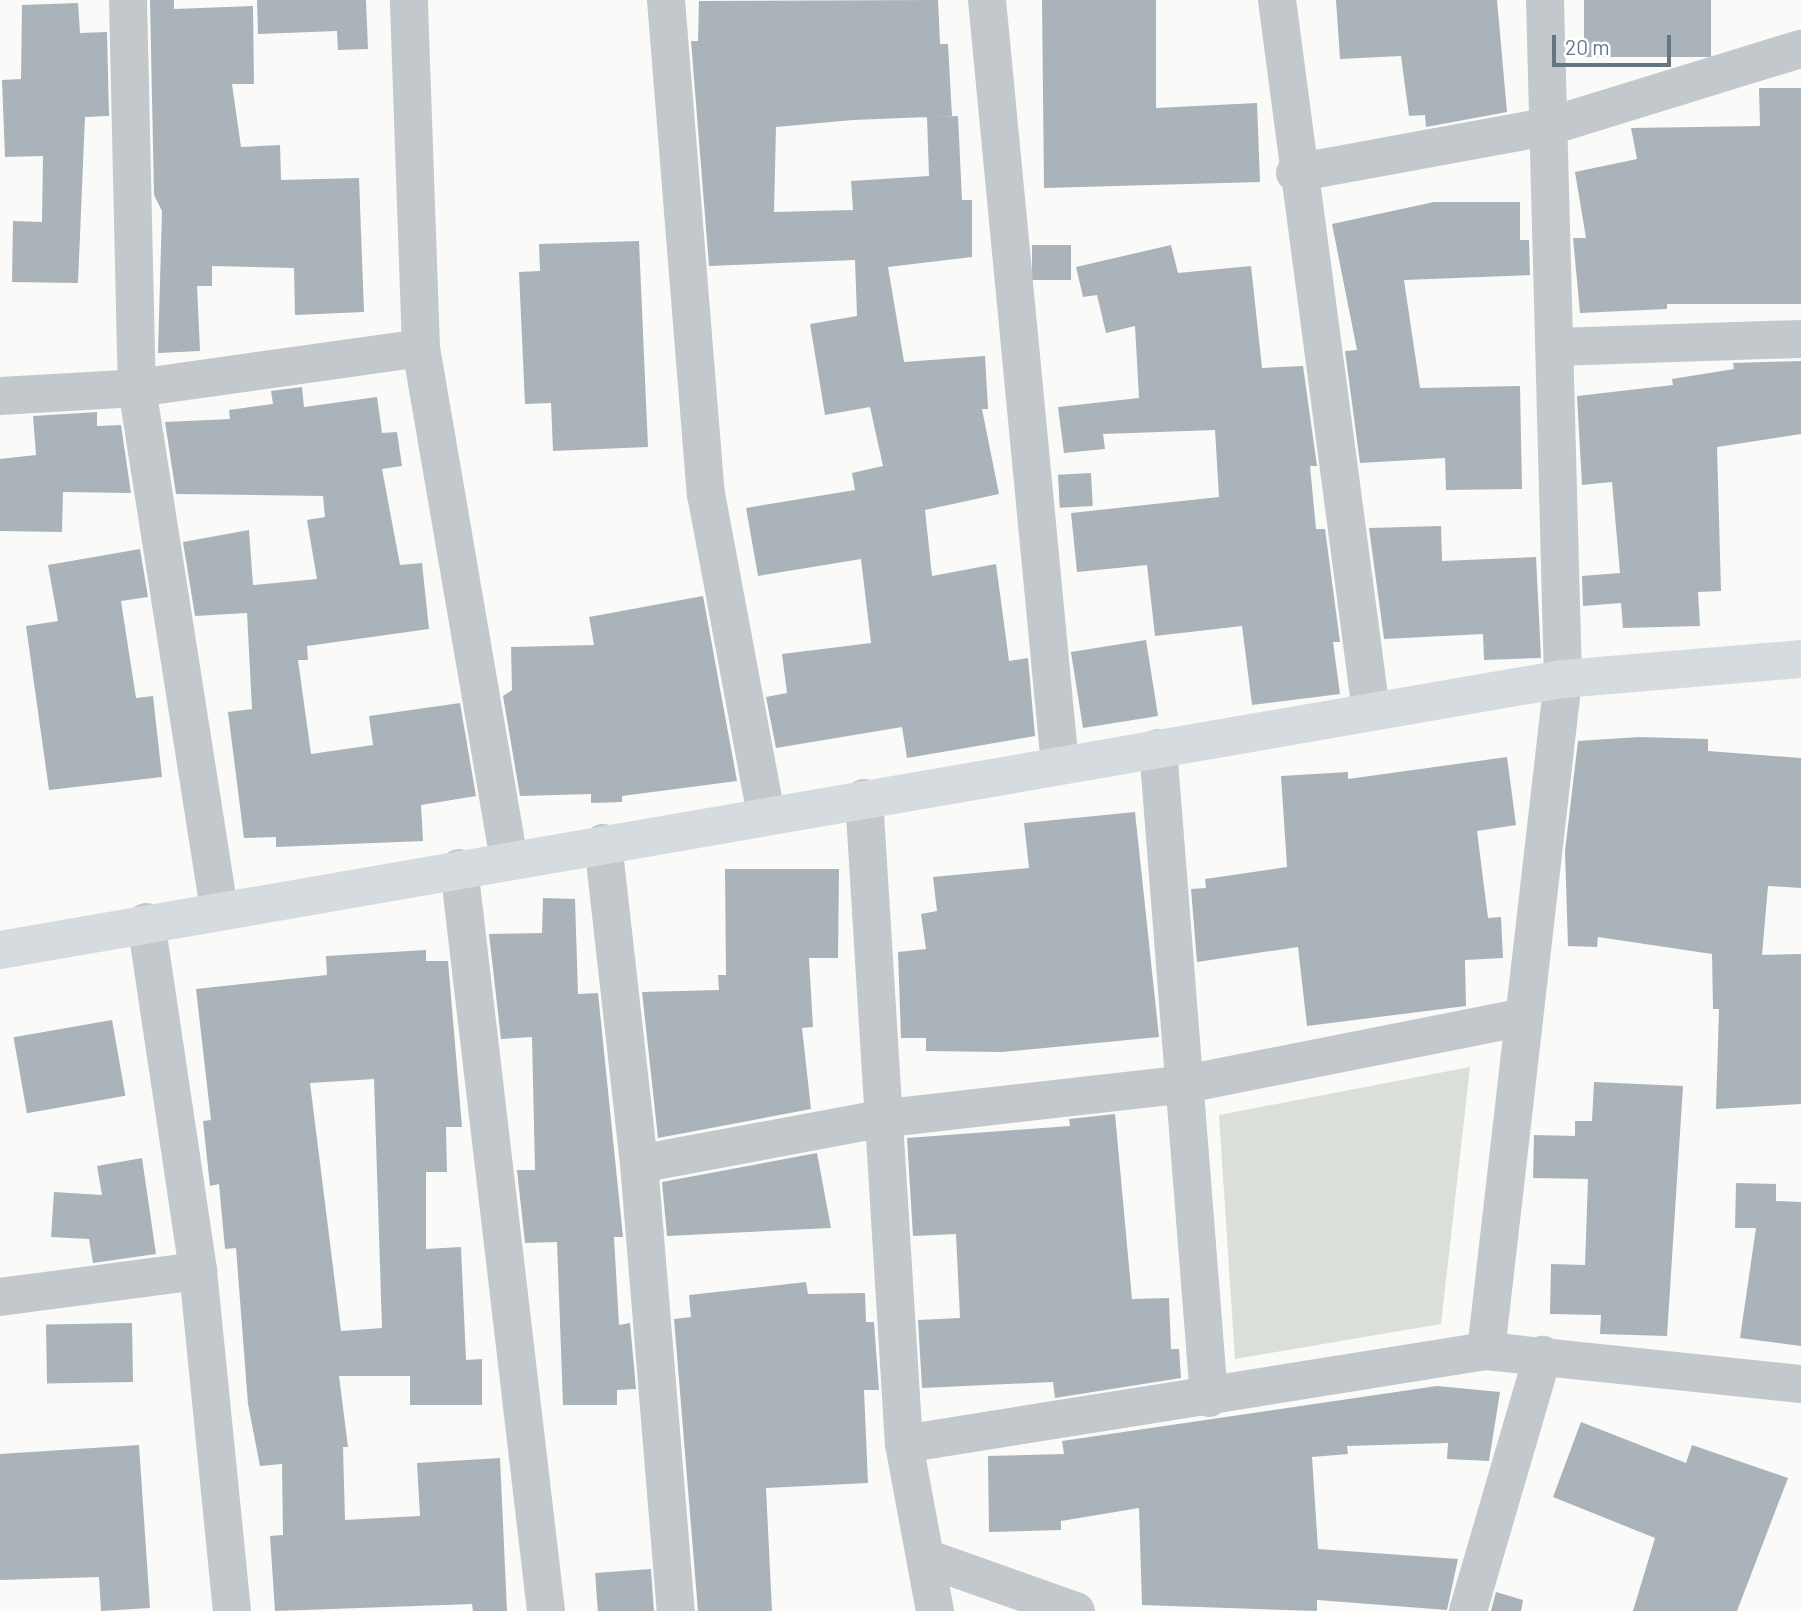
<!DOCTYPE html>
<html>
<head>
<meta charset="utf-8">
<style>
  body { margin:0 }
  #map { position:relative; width:1801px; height:1611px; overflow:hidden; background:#fafaf8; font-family:Barlow,sans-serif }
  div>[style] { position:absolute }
  .green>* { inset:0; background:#dadfd7 }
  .building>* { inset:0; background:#aab3b9; transform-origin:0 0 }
  .minor>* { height:38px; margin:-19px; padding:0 19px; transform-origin:19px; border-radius:19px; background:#c3c8cc }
  .major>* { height:38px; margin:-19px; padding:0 19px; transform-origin:19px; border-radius:19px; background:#d6dbdf }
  span { translate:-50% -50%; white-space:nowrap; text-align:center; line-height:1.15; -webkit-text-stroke:7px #fff; paint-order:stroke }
  .scale { position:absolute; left:1552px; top:35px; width:119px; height:32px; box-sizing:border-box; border:4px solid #657683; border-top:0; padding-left:9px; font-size:21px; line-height:24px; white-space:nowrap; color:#657683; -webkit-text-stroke:5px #fff; paint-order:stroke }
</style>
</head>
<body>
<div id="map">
  <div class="green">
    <div style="clip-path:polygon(1470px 1067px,1441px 1324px,1235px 1359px,1219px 1115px)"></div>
  </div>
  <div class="building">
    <div style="clip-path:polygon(150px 0,174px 0,174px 9px,253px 6px,254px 84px,232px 84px,241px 147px,280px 145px,281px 180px,359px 178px,364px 312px,295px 315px,294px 268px,212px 266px,212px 286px,197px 286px,200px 351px,158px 353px,162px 211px,154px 195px)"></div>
    <div style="clip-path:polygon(257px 0,366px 0,368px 49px,338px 50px,337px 31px,258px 34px)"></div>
    <div style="clip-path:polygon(938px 0,940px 44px,948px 44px,952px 116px,853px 120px,776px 127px,774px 212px,853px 210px,851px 181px,929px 176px,927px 117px,958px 116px,962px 200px,972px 200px,972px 257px,888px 267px,904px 362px,985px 356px,988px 409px,982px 409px,999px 494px,925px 510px,932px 576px,996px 564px,1009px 661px,1028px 658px,1035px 736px,907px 758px,902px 727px,776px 748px,766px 697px,787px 693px,782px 654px,871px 643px,861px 559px,758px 576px,746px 508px,855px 490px,852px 473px,883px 466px,870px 407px,825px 415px,810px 324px,857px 316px,855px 260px,709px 266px,691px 41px,698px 41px,699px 1px)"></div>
    <div style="clip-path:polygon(1042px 0,1156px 0,1156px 108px,1257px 103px,1260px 182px,1044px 188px)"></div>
    <div style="clip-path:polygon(1336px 0,1497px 0,1507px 112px,1426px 127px,1425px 115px,1409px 116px,1401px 56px,1340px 59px)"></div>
    <div style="left:1584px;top:0;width:127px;height:57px"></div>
    <div style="clip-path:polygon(78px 3px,80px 33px,107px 32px,109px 116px,85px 117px,78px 283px,12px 282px,13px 221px,42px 222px,43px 156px,5px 157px,2px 80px,21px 79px,22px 5px)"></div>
    <div style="clip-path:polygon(1759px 88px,1801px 88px,1801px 304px,1667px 304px,1667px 309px,1580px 313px,1573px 238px,1586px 238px,1575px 172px,1637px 159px,1631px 128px,1760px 126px)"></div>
    <div style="clip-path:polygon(1434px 202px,1520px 202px,1520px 240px,1529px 240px,1530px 275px,1404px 280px,1420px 388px,1520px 386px,1522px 489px,1446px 490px,1445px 458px,1360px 463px,1345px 351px,1357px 350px,1332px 224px)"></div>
    <div style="clip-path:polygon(639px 241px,648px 447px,553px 451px,551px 403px,525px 404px,519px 272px,540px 271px,539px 244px)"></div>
    <div style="left:1071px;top:245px;width:35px;height:39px;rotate:90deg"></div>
    <div style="clip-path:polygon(1171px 245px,1178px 273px,1251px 266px,1262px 368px,1303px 366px,1317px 466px,1310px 466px,1316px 529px,1325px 529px,1340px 642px,1333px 642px,1340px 694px,1252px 705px,1242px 626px,1155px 636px,1147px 565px,1077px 572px,1071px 513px,1219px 497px,1215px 430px,1103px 434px,1105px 449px,1064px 453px,1058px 407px,1139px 398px,1135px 326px,1106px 333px,1097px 295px,1083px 297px,1076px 267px)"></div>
    <div style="clip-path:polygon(1801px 361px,1801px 434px,1717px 447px,1721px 591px,1698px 592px,1700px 626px,1623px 628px,1621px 603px,1583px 606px,1582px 576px,1620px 573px,1612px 482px,1582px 485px,1577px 396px,1673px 385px,1672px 379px,1734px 369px,1733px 363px)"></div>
    <div style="clip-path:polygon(302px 387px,304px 407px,377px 397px,382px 433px,397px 432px,402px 466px,382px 469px,400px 565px,422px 563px,429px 629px,307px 646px,308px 660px,298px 660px,311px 754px,373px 745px,369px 716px,460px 703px,476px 796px,421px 805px,423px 841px,276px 847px,276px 837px,244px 838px,228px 712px,252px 709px,247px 613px,195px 616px,183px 542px,249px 530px,253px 585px,317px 579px,307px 520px,325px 517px,323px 496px,176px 494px,165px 422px,230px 419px,229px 410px,273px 404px,271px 391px)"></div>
    <div style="clip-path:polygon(97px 412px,97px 426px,121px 425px,131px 493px,63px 492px,62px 532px,0 531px,0 459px,36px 455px,33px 416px)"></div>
    <div style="left:1091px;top:473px;width:33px;height:33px;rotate:87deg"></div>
    <div style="clip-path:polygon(1441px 526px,1442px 561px,1536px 557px,1541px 658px,1484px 660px,1483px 634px,1384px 639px,1369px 528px)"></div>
    <div style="clip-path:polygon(140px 549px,148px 597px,121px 601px,136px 698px,153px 696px,162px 777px,49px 790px,26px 626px,58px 621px,48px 565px)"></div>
    <div style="clip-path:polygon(703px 596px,737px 781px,622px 796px,622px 802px,591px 803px,591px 794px,520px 796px,503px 696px,512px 690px,511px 647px,594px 645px,589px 617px)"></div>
    <div style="left:1146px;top:640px;width:77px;height:76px;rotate:81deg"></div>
    <div style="clip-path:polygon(1639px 737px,1708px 739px,1708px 751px,1801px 758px,1801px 888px,1768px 886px,1762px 955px,1801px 954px,1801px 1104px,1716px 1109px,1719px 1009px,1713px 1009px,1712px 954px,1598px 937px,1597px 947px,1568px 946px,1565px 851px,1578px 741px)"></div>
    <div style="clip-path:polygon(1507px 757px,1516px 825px,1477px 831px,1488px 918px,1501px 917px,1503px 958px,1465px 960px,1466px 1006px,1307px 1026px,1298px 947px,1197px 962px,1191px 889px,1206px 888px,1205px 879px,1287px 867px,1281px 776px,1348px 772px,1348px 779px)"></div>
    <div style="clip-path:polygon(1135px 812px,1159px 1037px,1002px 1052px,926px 1051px,926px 1038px,901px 1038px,898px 952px,926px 949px,921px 914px,937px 911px,933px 877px,1029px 868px,1024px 823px)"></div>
    <div style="clip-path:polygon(725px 869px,839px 869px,838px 958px,809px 958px,813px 1027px,802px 1028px,811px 1109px,658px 1138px,642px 992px,719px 990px,718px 975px,726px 975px)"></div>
    <div style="clip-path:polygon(543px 898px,575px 899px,578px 994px,598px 993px,623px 1237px,614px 1237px,619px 1325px,630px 1323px,636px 1389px,617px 1390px,617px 1405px,563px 1405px,557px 1242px,525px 1243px,517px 1170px,535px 1170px,532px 1037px,501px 1039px,489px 934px,542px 933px)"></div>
    <div style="clip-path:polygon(evenodd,426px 950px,426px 961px,448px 961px,462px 1127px,446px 1127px,447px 1172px,426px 1172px,426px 1249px,461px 1247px,466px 1360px,482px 1359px,482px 1405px,410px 1405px,410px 1376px,339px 1376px,348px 1447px,343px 1447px,345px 1520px,420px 1516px,417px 1463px,500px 1458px,507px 1611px,473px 1611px,472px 1604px,275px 1611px,270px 1536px,283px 1535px,282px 1464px,260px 1466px,248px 1404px,236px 1248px,225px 1249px,219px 1184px,210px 1186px,203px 1121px,211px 1120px,196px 989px,327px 975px,326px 956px,426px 950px,374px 1079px,382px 1328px,341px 1331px,310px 1083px,374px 1079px)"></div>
    <div style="left:112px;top:1020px;width:77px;height:100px;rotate:80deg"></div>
    <div style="clip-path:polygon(1594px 1082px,1683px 1086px,1667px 1336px,1600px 1334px,1601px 1315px,1550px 1314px,1551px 1264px,1585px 1265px,1588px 1179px,1533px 1178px,1534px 1135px,1575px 1136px,1575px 1121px,1592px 1121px)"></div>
    <div style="clip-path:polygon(1115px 1114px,1132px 1299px,1169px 1298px,1171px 1349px,1179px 1349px,1181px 1378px,1055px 1398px,1053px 1382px,922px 1388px,918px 1320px,960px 1318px,956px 1234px,913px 1236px,907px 1138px,1070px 1126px,1069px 1119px)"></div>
    <div style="clip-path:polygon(817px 1153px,831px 1228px,667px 1236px,662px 1182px)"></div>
    <div style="clip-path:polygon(142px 1158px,156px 1254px,93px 1263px,89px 1239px,51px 1237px,54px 1192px,102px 1195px,97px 1166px)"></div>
    <div style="clip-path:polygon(1736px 1183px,1776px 1184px,1776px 1201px,1801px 1202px,1801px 1346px,1740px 1338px,1756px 1228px,1735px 1228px)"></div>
    <div style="clip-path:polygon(806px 1282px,808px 1294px,865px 1293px,866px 1322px,874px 1322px,879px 1390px,864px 1390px,868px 1483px,766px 1488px,772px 1611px,698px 1611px,674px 1319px,691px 1317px,689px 1295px)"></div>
    <div style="left:132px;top:1323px;width:59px;height:86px;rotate:89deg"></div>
    <div style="clip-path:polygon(1437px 1386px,1500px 1392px,1489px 1461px,1447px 1459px,1448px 1443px,1347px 1446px,1348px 1454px,1312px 1457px,1318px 1549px,1458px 1559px,1447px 1610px,1317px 1600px,1317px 1611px,1142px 1605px,1139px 1508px,1061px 1521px,1061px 1530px,989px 1532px,988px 1456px,1064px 1454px,1062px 1441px)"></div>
    <div style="clip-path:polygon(1581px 1422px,1686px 1463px,1692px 1445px,1788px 1478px,1737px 1611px,1633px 1611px,1655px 1538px,1553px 1497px)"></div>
    <div style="clip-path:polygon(139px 1445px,150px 1608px,101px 1611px,99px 1577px,0 1580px,0 1454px)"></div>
    <div style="left:651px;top:1569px;width:42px;height:56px;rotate:86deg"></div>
    <div style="clip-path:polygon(1496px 1592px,1523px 1600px,1521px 1611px,1491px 1611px)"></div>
  </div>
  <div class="minor">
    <div style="left:128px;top:0;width:388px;rotate:88.7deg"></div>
    <div style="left:137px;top:388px;width:527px;rotate:81.06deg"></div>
    <div style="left:666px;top:0;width:496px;rotate:85.4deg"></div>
    <div style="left:706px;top:494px;width:327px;rotate:79.4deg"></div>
    <div style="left:987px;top:0;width:768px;rotate:84.55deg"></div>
    <div style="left:1277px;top:0;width:717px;rotate:82.47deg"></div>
    <div style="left:1295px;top:173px;width:259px;rotate:-10.4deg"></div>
    <div style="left:1550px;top:126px;width:263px;rotate:-17.1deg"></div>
    <div style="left:1556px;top:347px;width:245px;rotate:-1.9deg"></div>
    <div style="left:421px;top:348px;width:520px;rotate:80.25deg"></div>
    <div style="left:0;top:396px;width:137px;rotate:-3.3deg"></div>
    <div style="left:137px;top:388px;width:287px;rotate:-8deg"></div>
    <div style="left:421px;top:348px;width:348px;rotate:-92deg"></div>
    <div style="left:1158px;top:748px;width:652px;rotate:85.51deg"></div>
    <div style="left:864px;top:798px;width:647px;rotate:86.46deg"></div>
    <div style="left:904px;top:1444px;width:170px;rotate:79.5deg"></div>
    <div style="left:603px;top:843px;width:323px;rotate:83.6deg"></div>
    <div style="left:639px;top:1164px;width:449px;rotate:85.3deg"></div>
    <div style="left:459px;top:868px;width:748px;rotate:83.32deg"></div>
    <div style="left:146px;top:922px;width:353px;rotate:81.5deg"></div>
    <div style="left:198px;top:1271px;width:342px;rotate:84.3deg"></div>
    <div style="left:639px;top:1164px;width:244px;rotate:-10.6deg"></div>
    <div style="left:879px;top:1119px;width:309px;rotate:-6.5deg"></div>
    <div style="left:1186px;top:1084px;width:340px;rotate:-11.2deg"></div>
    <div style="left:0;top:1297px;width:200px;rotate:-7.5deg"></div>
    <div style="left:1486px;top:1351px;width:676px;rotate:-83.46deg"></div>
    <div style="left:1563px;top:679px;width:679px;rotate:-91.52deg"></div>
    <div style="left:904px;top:1444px;width:589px;rotate:-9.08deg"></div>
    <div style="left:1486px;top:1351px;width:317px;rotate:6deg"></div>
    <div style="left:926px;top:1558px;width:159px;rotate:19.5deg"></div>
    <div style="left:1468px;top:1611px;width:267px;rotate:-73.7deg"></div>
  </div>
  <div class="major">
    <div style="left:0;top:950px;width:1586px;rotate:-9.84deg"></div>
    <div style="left:1563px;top:679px;width:239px;rotate:-4.8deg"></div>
  </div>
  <div class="scale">20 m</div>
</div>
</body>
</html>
